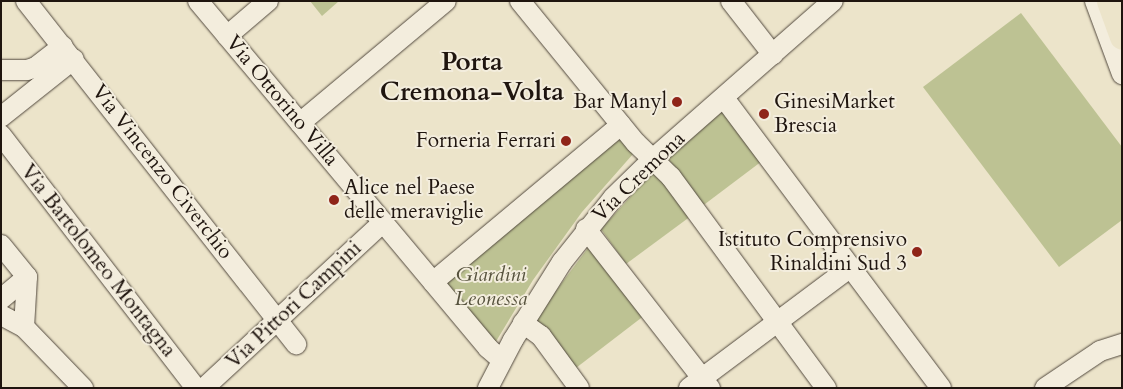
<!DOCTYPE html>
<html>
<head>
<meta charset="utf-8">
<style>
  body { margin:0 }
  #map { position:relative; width:1123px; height:389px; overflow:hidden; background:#ece4ca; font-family:Cardo,serif }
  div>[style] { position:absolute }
  .green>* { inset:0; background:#bdc293; transform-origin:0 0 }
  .roads { filter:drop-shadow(0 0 1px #52493e) drop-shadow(0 0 1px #52493e) }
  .minor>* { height:20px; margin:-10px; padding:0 10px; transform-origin:10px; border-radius:10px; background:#f3eddd }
  .major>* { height:25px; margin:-12.5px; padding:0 12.5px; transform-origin:12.5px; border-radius:12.5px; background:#ece4ca }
  .dots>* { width:14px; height:14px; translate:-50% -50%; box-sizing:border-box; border:2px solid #f3eddd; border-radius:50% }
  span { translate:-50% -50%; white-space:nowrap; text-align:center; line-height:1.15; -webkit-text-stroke:4px #f3eddd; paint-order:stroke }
  .street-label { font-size:21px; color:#1f150f }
  .poi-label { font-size:21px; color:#1f150f }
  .right { translate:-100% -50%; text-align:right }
  .left { translate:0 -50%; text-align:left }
  .park-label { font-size:21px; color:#56523d; font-style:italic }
  .district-label { font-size:26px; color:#1f150f; font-weight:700 }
  .frame { position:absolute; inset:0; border:2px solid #1f150f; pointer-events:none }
</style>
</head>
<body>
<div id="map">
  <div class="green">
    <div style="clip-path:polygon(310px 1px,339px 1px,322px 16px)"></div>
    <div style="clip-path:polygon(1021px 13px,1122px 147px,1122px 220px,1059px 267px,923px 87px)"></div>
    <div style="left:724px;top:107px;width:66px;height:76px;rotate:53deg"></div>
    <div style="clip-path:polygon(617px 136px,633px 154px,582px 212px,533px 280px,495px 343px,443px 283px)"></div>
    <div style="clip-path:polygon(654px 171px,691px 216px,626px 264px,601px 229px)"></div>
    <div style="clip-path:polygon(591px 244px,645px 315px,572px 371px,534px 320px)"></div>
  </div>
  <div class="roads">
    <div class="minor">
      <div style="left:26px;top:1px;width:437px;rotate:51.8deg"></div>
      <div style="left:198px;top:1px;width:452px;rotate:50.1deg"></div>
      <div style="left:488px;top:348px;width:18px;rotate:41deg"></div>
      <div style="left:520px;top:1px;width:183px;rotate:50.8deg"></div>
      <div style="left:636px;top:143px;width:49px;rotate:44.2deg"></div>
      <div style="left:671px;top:177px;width:262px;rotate:53.7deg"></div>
      <div style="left:731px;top:1px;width:68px;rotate:52.1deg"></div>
      <div style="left:1095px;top:1px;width:78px;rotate:69.7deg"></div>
      <div style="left:227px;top:36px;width:54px;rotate:-40.5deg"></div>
      <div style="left:1px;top:70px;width:26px"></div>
      <div style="left:27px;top:70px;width:9px;rotate:-18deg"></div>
      <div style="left:36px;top:67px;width:34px;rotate:-38deg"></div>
      <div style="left:724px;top:98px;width:362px;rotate:53.2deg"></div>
      <div style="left:1px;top:117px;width:93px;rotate:-38.5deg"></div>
      <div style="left:300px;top:123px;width:190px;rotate:-39.9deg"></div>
      <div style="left:1px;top:135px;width:319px;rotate:52.4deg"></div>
      <div style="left:586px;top:229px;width:202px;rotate:52.1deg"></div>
      <div style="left:1px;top:245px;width:41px;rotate:50.9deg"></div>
      <div style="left:27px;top:277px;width:50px;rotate:93.4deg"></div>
      <div style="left:433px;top:282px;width:245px;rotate:-39.9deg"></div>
      <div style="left:1px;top:299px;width:34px;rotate:-40deg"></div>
      <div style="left:1px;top:315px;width:26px;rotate:28deg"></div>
      <div style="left:24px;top:327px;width:85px;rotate:46deg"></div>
      <div style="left:523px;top:323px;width:22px;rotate:36deg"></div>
      <div style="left:541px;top:336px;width:64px;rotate:53.8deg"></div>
      <div style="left:204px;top:388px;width:244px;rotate:-42.8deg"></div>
      <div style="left:488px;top:388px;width:54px;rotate:-62.5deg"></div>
      <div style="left:513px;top:340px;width:92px;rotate:-57.9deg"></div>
      <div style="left:562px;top:262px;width:82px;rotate:-51.4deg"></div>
      <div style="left:613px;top:198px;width:57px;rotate:-44.3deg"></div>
      <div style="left:654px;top:158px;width:238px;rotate:-41.3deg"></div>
      <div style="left:689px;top:388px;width:202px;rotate:-36.8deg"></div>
      <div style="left:1045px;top:388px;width:66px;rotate:-33.9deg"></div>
      <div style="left:1100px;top:351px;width:23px;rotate:-18deg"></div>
    </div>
    <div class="major">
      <div style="left:1109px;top:1px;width:38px;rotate:70deg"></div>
    </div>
  </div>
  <div class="dots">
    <div style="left:677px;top:102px;background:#8f2418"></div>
    <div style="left:764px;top:114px;background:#8f2418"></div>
    <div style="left:566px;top:141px;background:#8f2418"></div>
    <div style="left:334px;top:200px;background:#8f2418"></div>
    <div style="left:917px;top:252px;background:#8f2418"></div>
  </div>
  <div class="street-label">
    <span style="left:282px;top:101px;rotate:50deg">Via Ottorino Villa</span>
    <span style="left:162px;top:172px;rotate:52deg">Via Vincenzo Civerchio</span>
    <span style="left:639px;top:177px;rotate:-44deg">Via Cremona</span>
    <span style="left:98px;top:261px;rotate:52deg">Via Bartolomeo Montagna</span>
    <span style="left:294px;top:305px;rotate:-43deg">Via Pittori Campini</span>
  </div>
  <div class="poi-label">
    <span class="right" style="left:667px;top:102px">Bar Manyl</span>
    <span class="left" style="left:774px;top:114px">GinesiMarket<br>Brescia</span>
    <span class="right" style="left:556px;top:141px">Forneria Ferrari</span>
    <span class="left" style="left:344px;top:200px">Alice nel Paese<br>delle meraviglie</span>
    <span class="right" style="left:907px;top:252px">Istituto Comprensivo<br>Rinaldini Sud 3</span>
  </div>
  <div class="park-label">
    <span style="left:491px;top:287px">Giardini<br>Leonessa</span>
  </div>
  <div class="district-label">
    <span style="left:472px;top:77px">Porta<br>Cremona-Volta</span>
  </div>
  <div class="frame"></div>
</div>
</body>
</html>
